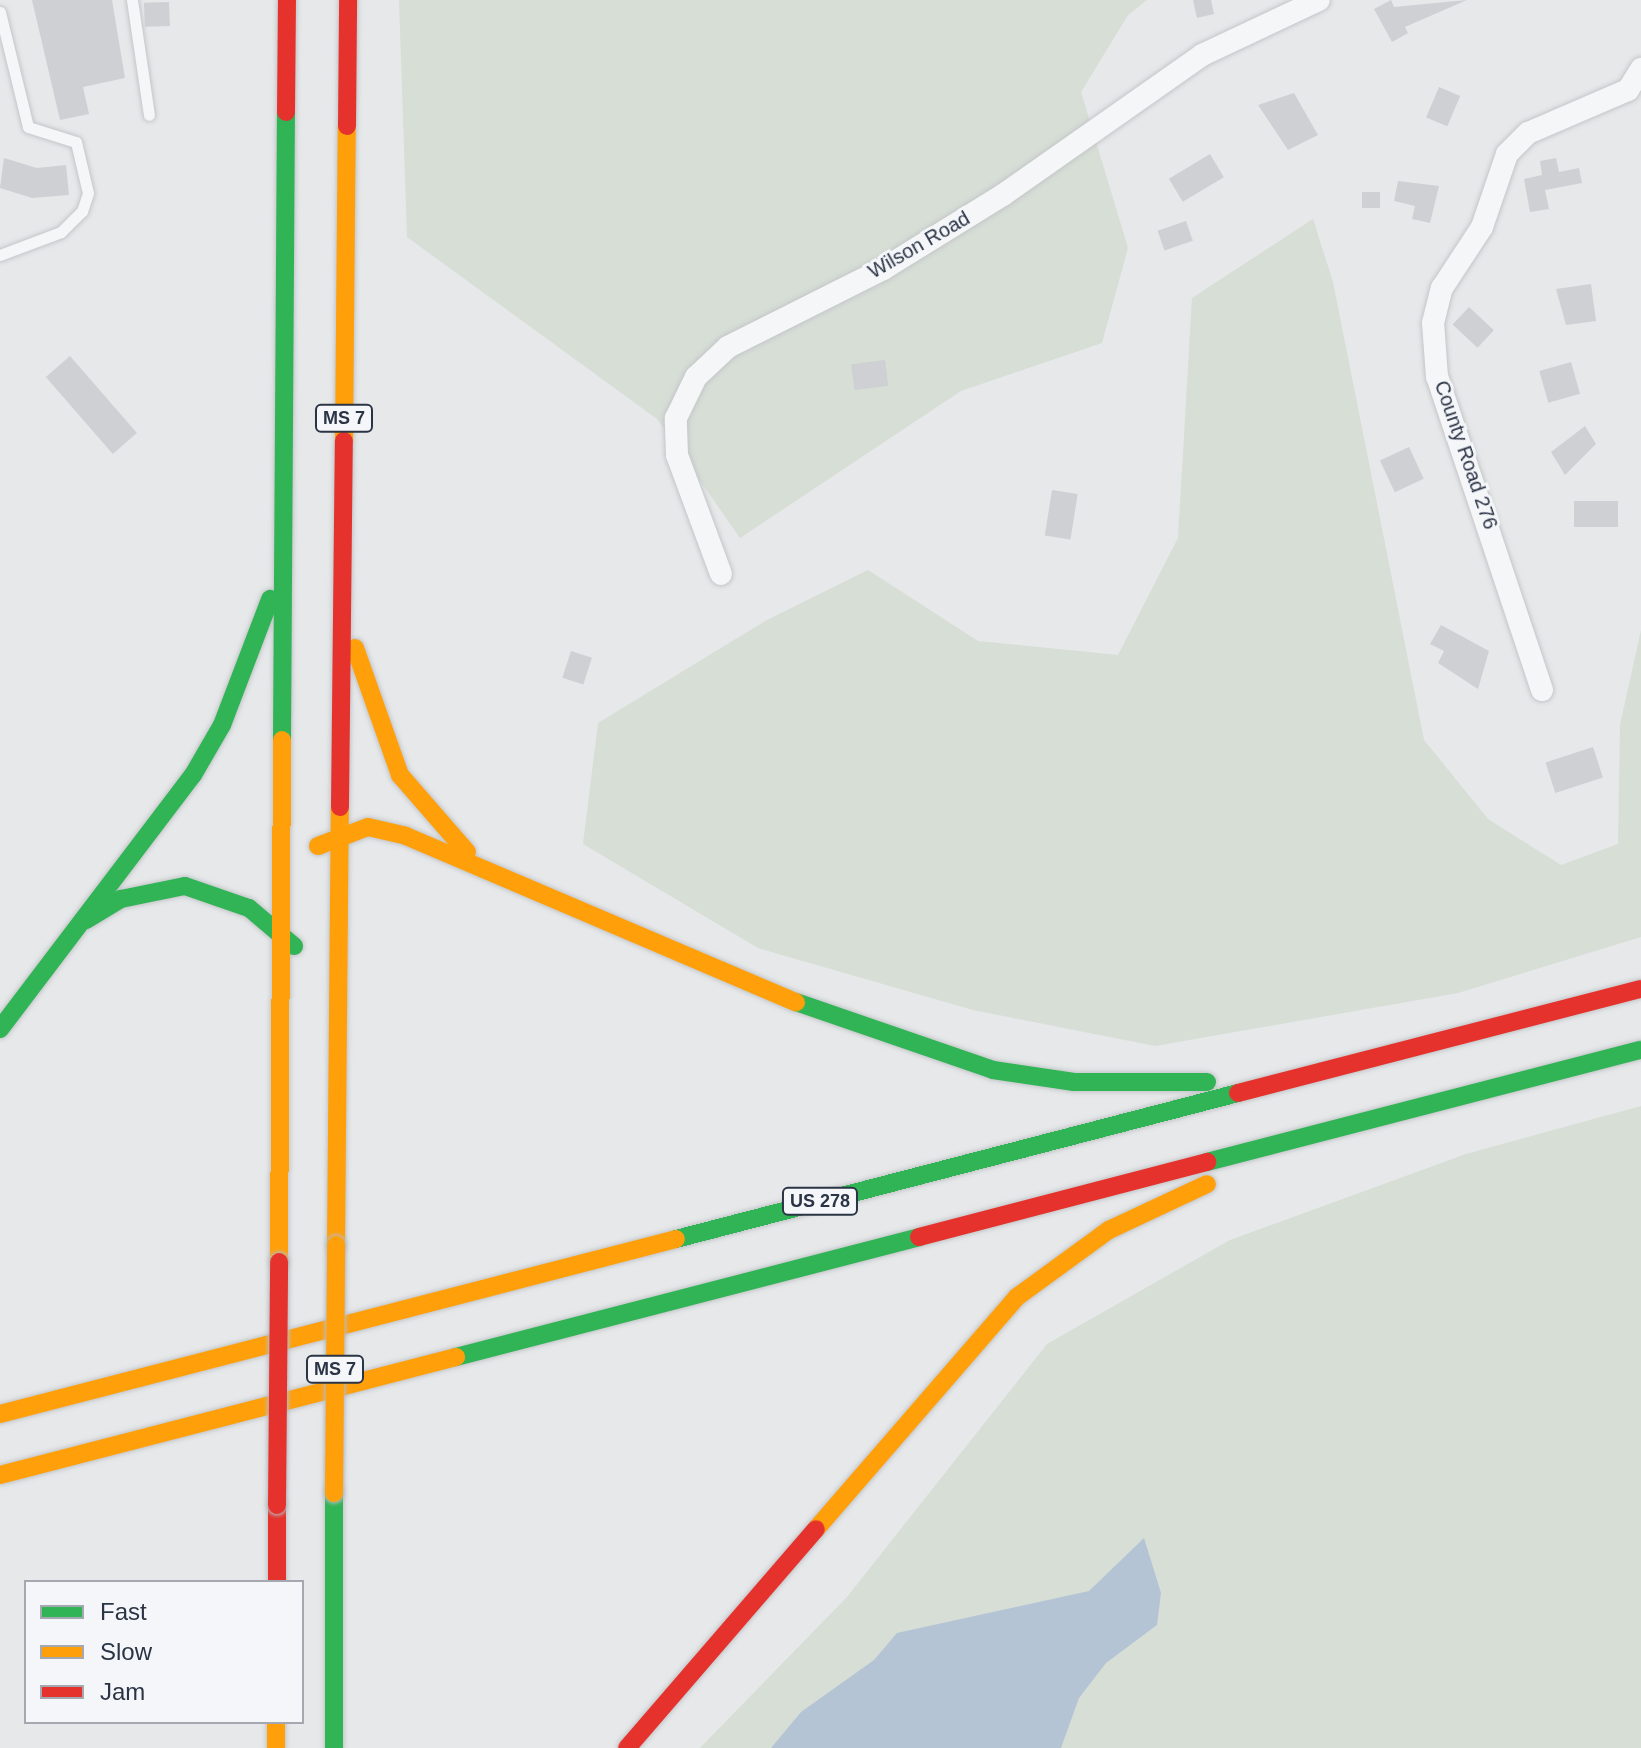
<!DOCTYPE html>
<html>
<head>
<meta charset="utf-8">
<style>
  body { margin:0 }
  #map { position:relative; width:1641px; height:1748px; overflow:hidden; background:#e6e8ea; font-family:Arial,sans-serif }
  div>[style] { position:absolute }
  .green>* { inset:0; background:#d6ded6 }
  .water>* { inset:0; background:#b4c4d5 }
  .building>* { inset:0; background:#ced0d3; transform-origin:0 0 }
  .roads { filter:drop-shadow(0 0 2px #c4c6c8) drop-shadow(0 0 2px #c4c6c8) }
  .lane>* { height:11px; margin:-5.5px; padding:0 5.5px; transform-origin:5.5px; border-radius:5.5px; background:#f5f6f7 }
  .street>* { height:22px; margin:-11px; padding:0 11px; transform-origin:11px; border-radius:11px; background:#f5f6f7 }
  .fast>* { height:18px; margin:-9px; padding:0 9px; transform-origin:9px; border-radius:9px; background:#30b455 }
  .slow>* { height:18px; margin:-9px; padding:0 9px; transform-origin:9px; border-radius:9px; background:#ff9f0a }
  .jam>* { height:18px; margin:-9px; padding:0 9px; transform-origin:9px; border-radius:9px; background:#e5322d }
  .bridges { filter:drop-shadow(0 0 2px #b8bbbf) drop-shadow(0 0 2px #b8bbbf) }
  .slow-bridge>* { height:18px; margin:-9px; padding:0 9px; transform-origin:9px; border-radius:9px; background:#ff9f0a }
  .jam-bridge>* { height:18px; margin:-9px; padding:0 9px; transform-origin:9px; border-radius:9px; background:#e5322d }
  span { translate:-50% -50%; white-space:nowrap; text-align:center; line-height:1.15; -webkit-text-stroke:6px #f4f6f9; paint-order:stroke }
  .shield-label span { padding:2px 6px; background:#f4f6f9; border:2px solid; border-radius:6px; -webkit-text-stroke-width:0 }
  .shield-label { font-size:18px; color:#2b3445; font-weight:700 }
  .street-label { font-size:20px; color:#2b3445 }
  .legend { position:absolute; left:24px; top:1580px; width:280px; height:144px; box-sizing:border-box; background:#f4f6f9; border:2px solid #a4a8b1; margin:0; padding:10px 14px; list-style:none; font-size:24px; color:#2b3445 }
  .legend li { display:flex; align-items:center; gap:16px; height:40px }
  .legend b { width:40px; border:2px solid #a4a8b1 }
</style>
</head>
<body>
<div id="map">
  <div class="green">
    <div style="clip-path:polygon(399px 0,1147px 0,1128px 15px,1081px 92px,1128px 248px,1102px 343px,961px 391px,740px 538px,657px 419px,407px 237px)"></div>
    <div style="clip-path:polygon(1313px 219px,1333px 282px,1424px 740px,1488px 819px,1561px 865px,1618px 844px,1620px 725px,1641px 630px,1641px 937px,1458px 993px,1155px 1046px,973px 1010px,758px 948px,583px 844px,598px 723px,767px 620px,868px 570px,978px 641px,1118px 655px,1178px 538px,1192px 298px)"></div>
    <div style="clip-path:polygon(1641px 1106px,1641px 1748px,700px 1748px,847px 1597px,1047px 1344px,1230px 1240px,1466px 1154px)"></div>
  </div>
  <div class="water">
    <div style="clip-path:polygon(1144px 1538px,1161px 1593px,1157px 1625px,1106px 1663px,1079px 1698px,1061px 1748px,771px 1748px,801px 1712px,874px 1660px,897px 1633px,1089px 1591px)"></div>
  </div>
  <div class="building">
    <div style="clip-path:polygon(32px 0,112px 0,125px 78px,83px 87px,89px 114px,60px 120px)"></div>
    <div style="clip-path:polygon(1193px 0,1211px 0,1214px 14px,1197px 18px)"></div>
    <div style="clip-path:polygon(1391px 0,1394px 7px,1467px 0,1405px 27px,1408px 33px,1392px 42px,1374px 9px)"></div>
    <div style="left:169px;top:2px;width:24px;height:25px;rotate:88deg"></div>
    <div style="left:1439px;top:87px;width:23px;height:33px;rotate:23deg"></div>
    <div style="clip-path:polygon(1294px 93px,1318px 135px,1288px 150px,1258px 105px)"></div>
    <div style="left:1210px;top:154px;width:27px;height:48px;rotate:59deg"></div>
    <div style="clip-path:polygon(4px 158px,37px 168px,66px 165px,69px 195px,32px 198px,0 188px)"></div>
    <div style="clip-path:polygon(1556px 158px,1559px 172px,1579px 168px,1582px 183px,1545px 190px,1549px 209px,1530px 212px,1524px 179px,1542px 175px,1540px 161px)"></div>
    <div style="clip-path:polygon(1398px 181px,1439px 186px,1430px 223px,1412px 219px,1415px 206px,1394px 201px)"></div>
    <div style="left:1362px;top:192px;width:18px;height:16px"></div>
    <div style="left:1186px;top:221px;width:21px;height:30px;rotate:71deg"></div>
    <div style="clip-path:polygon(1591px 284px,1596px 321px,1566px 325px,1556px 289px)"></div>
    <div style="left:1469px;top:307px;width:34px;height:24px;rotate:43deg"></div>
    <div style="left:70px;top:356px;width:102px;height:32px;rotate:49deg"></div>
    <div style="left:885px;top:360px;width:26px;height:34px;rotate:83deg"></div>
    <div style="left:1571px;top:362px;width:33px;height:33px;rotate:74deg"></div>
    <div style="clip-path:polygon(1585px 426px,1596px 444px,1565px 475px,1551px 452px)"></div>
    <div style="left:1409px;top:447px;width:35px;height:32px;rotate:65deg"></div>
    <div style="left:1052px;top:490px;width:26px;height:46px;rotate:9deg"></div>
    <div style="left:1618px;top:501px;width:26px;height:44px;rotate:90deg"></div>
    <div style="clip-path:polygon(1441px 625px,1489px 651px,1478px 689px,1438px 663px,1444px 651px,1430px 644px)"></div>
    <div style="left:571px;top:651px;width:22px;height:28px;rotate:18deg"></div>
    <div style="left:1593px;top:747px;width:32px;height:50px;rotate:72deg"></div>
  </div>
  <div class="roads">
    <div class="lane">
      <div style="left:132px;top:0;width:116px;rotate:81.6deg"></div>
      <div style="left:0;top:12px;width:118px;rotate:76.3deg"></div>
      <div style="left:28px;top:127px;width:50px;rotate:17.4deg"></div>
      <div style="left:76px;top:142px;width:52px;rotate:76.8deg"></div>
      <div style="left:88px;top:193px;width:19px;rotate:108deg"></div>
      <div style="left:82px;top:211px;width:30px;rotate:135deg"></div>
      <div style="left:61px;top:232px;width:65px;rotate:159.3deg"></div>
    </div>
    <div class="street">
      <div style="left:721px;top:574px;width:127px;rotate:-110.3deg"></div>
      <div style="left:677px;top:455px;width:37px;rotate:-92deg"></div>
      <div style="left:676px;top:418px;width:46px;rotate:-64deg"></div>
      <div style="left:696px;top:377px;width:44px;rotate:-43.2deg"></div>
      <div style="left:728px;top:347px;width:174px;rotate:-26.7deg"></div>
      <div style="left:883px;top:269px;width:141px;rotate:-31.7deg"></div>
      <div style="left:1003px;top:195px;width:243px;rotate:-35.1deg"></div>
      <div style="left:1202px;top:55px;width:129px;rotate:-25.2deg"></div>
      <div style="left:1542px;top:690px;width:330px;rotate:-108.5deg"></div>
      <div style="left:1437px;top:377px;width:54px;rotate:-94.2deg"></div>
      <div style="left:1433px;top:323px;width:36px;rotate:-76deg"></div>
      <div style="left:1442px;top:288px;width:73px;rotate:-56.7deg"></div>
      <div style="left:1482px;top:227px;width:77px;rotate:-71.1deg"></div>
      <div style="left:1507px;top:154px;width:30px;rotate:-45deg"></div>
      <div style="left:1528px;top:133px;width:109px;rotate:-23.3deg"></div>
      <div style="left:1628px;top:90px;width:25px;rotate:-58deg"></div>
    </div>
    <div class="fast">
      <div style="left:282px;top:740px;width:628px;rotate:-89.64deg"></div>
      <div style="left:86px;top:920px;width:41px;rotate:-31deg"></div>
      <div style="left:121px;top:899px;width:65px;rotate:-11.5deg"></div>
      <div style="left:185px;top:886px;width:68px;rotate:19deg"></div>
      <div style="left:249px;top:908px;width:59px;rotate:40.2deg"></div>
      <div style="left:796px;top:1002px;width:208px;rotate:19deg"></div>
      <div style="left:993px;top:1070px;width:82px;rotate:8.4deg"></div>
      <div style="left:1074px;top:1082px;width:133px"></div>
      <div style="left:0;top:1029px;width:319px;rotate:-52.8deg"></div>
      <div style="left:193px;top:775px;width:58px;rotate:-59.9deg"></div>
      <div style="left:222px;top:725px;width:135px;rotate:-69.1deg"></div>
      <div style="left:1207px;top:1162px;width:448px;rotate:-14.5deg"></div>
      <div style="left:676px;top:1239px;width:581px;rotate:-14.56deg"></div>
      <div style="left:456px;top:1357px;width:478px;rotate:-14.5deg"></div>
      <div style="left:334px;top:1493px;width:255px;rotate:90deg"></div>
    </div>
    <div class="slow">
      <div style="left:344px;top:441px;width:315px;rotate:-89.5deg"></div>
      <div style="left:355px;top:648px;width:135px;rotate:70.5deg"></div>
      <div style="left:400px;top:775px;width:102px;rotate:49deg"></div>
      <div style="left:318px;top:846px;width:53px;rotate:-20.8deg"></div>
      <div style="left:368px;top:827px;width:39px;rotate:13deg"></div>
      <div style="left:406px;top:836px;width:424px;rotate:23.1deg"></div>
      <div style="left:336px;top:1245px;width:438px;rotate:-89.5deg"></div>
      <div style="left:279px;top:1262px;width:522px;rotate:-89.67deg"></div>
      <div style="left:0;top:1414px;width:698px;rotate:-14.51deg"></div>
      <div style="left:0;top:1475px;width:471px;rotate:-14.5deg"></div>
      <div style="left:816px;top:1529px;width:307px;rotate:-49.1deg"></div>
      <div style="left:1017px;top:1297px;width:114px;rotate:-36.1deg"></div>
      <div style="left:1109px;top:1230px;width:108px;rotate:-25.1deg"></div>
      <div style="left:276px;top:1722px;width:26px;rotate:90deg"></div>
    </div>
    <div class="jam">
      <div style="left:286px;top:112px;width:112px;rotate:-89.5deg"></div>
      <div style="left:347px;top:126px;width:126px;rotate:-89.5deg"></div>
      <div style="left:340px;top:807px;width:366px;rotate:-89.4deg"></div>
      <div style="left:1238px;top:1093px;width:416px;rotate:-14.5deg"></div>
      <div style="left:919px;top:1237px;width:298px;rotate:-14.6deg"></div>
      <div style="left:277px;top:1505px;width:77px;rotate:90deg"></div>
      <div style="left:627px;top:1748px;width:289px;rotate:-49.2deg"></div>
    </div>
  </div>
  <div class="bridges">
    <div class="slow-bridge">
      <div style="left:334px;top:1493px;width:248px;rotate:-89.5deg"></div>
    </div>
    <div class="jam-bridge">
      <div style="left:277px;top:1505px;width:243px;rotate:-89.5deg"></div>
    </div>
  </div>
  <div class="shield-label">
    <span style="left:344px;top:418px">MS 7</span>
    <span style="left:820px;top:1201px">US 278</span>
    <span style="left:335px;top:1369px">MS 7</span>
  </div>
  <div class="street-label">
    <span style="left:919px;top:245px;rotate:-30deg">Wilson Road</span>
    <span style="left:1466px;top:455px;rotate:71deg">County Road 276</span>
  </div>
  <ul class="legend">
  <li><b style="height:10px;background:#30b455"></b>Fast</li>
  <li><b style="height:10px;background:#ff9f0a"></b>Slow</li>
  <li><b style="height:10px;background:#e5322d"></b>Jam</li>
  </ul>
</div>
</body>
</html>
